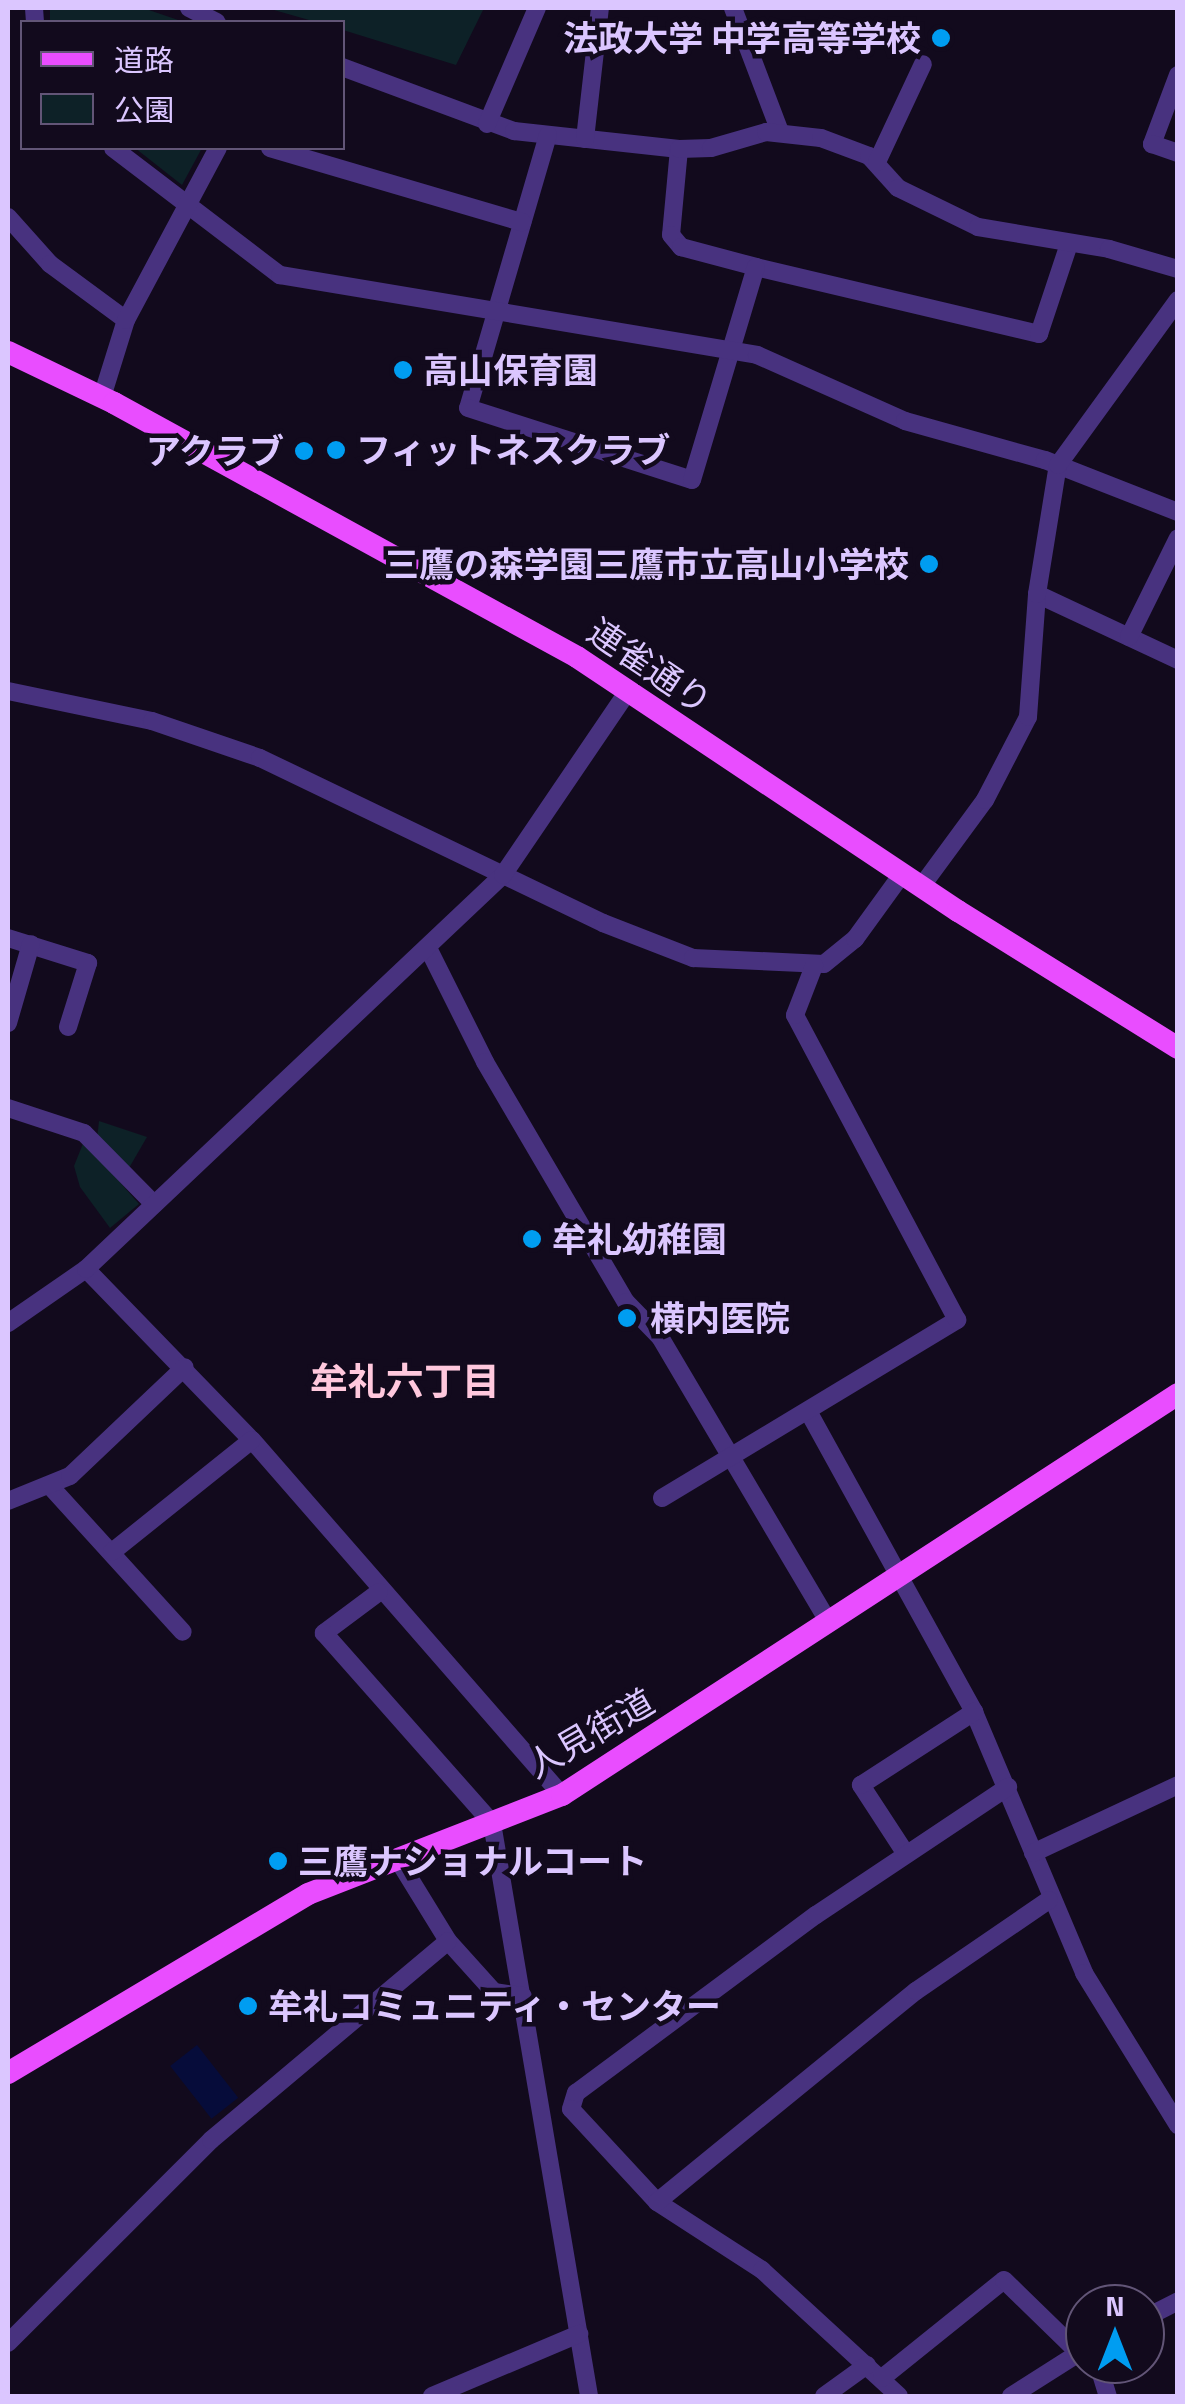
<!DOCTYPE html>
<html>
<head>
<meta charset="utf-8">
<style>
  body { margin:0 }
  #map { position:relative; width:1185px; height:2404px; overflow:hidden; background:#120a1d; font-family:"Titillium Web","Noto Sans JP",sans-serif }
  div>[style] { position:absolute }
  .green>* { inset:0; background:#0d2127 }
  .water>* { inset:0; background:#060c3a; transform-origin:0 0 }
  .minor>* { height:18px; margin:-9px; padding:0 9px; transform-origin:9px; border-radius:9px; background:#48327f }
  .major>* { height:22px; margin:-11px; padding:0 11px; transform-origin:11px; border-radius:11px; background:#e94dff }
  .dots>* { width:28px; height:28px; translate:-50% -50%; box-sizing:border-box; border:5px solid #120a1d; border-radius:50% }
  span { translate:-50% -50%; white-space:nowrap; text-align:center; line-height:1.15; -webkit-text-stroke:9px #120a1d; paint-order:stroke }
  .poi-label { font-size:35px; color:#dbc6ff; font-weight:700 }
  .right { translate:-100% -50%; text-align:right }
  .left { translate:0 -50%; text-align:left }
  .street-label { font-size:35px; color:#dbc6ff }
  .neighbourhood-label { font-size:38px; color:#ffc8dd; font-weight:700 }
  .frame { position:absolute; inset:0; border:10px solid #dbc6ff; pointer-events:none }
  .legend { position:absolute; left:20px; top:20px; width:325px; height:130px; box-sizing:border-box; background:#120a1d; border:2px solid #625577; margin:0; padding:12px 18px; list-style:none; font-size:30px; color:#dbc6ff }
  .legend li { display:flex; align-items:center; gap:20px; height:50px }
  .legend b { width:50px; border:2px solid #625577 }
  .north { position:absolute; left:1065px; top:2284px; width:100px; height:100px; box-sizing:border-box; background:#120a1d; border:2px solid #625577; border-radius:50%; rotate:0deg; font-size:28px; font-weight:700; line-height:40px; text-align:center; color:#dbc6ff }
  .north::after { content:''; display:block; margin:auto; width:35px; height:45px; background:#009df1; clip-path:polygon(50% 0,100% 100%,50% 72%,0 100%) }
</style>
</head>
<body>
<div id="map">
  <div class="green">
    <div style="clip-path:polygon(50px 8px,143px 8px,184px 22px,50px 22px)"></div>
    <div style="clip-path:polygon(267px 8px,484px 8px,456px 65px,343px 30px,342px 22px,316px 22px)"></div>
    <div style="clip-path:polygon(135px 148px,202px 148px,182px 185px)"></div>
    <div style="clip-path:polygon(99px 1121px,147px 1137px,129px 1168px,97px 1139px)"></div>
    <div style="clip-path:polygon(84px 1141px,139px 1204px,110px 1228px,80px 1187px,74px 1166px)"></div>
  </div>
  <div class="water">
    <div style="left:197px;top:2045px;width:67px;height:34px;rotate:52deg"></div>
  </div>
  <div class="minor">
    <div style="left:34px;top:8px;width:14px;rotate:86deg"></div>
    <div style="left:189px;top:8px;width:31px;rotate:27deg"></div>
    <div style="left:733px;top:8px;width:133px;rotate:69.2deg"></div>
    <div style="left:342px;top:67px;width:184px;rotate:20.4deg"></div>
    <div style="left:514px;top:131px;width:166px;rotate:6.2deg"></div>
    <div style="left:679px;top:149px;width:86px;rotate:95.3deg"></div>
    <div style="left:671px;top:235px;width:16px;rotate:50deg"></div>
    <div style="left:681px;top:247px;width:78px;rotate:14.9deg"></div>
    <div style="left:756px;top:267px;width:291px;rotate:13.3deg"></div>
    <div style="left:1039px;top:334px;width:95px;rotate:-71.6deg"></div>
    <div style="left:1178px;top:75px;width:74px;rotate:110.6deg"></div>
    <div style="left:1152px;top:144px;width:28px;rotate:19deg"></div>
    <div style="left:487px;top:124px;width:126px;rotate:-66.7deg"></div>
    <div style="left:548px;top:135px;width:284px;rotate:106.3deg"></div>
    <div style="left:468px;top:408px;width:235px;rotate:17.8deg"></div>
    <div style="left:692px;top:480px;width:222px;rotate:-73.3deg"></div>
    <div style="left:585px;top:139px;width:132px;rotate:-83.5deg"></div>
    <div style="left:113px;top:148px;width:210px;rotate:37.3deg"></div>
    <div style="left:280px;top:275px;width:484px;rotate:9.5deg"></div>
    <div style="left:757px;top:355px;width:162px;rotate:24deg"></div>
    <div style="left:905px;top:421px;width:145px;rotate:15.6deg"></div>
    <div style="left:1045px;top:460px;width:143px;rotate:21.4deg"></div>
    <div style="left:270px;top:148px;width:263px;rotate:16.4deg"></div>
    <div style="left:679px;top:149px;width:32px;rotate:-2deg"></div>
    <div style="left:711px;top:148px;width:57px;rotate:-16.2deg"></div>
    <div style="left:766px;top:132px;width:55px;rotate:6.2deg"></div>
    <div style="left:821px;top:138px;width:51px;rotate:20.6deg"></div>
    <div style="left:869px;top:156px;width:43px;rotate:47.8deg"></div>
    <div style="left:898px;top:188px;width:89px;rotate:26deg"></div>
    <div style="left:978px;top:227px;width:133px;rotate:9.5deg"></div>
    <div style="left:1109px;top:249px;width:72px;rotate:16.2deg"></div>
    <div style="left:877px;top:162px;width:108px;rotate:-64.9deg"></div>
    <div style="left:8px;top:217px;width:63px;rotate:48.2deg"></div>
    <div style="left:50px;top:264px;width:94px;rotate:36.4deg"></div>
    <div style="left:102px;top:397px;width:81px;rotate:-72.7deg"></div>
    <div style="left:126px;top:320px;width:195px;rotate:-61.9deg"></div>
    <div style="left:1037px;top:594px;width:156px;rotate:25.1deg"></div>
    <div style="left:1129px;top:637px;width:110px;rotate:-63.7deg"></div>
    <div style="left:8px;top:691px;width:147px;rotate:11.8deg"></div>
    <div style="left:152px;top:721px;width:114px;rotate:18.9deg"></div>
    <div style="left:260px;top:758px;width:381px;rotate:25.7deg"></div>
    <div style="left:603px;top:923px;width:97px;rotate:21.3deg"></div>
    <div style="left:693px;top:958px;width:131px;rotate:2.6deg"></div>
    <div style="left:824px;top:964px;width:40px;rotate:-39deg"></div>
    <div style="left:855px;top:939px;width:80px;rotate:-54.1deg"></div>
    <div style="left:921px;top:887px;width:108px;rotate:-53.7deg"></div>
    <div style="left:985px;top:800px;width:93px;rotate:-62.6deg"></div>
    <div style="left:1028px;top:717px;width:123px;rotate:-85.8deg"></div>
    <div style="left:1037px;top:594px;width:131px;rotate:-80.8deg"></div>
    <div style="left:1058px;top:465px;width:204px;rotate:-54deg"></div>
    <div style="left:8px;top:938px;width:84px;rotate:17.4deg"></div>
    <div style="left:88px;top:963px;width:67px;rotate:107.4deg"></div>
    <div style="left:428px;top:948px;width:127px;rotate:63.4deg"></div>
    <div style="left:485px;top:1062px;width:278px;rotate:59.6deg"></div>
    <div style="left:626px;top:1302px;width:49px;rotate:45.8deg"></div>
    <div style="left:660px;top:1337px;width:332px;rotate:59.4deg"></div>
    <div style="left:8px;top:1023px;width:82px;rotate:-73.8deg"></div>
    <div style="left:8px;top:1108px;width:80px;rotate:18.2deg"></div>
    <div style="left:84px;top:1133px;width:100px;rotate:45.4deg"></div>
    <div style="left:86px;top:1269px;width:238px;rotate:45.9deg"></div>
    <div style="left:252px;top:1440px;width:471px;rotate:48.9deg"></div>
    <div style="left:8px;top:1323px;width:95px;rotate:-34.7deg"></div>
    <div style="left:86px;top:1269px;width:574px;rotate:-43.38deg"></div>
    <div style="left:503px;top:875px;width:222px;rotate:-55.8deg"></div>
    <div style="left:808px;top:1411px;width:344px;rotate:61.1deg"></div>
    <div style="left:974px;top:1712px;width:283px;rotate:67.1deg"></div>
    <div style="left:1084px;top:1973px;width:179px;rotate:58.3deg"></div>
    <div style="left:50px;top:1486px;width:197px;rotate:47.7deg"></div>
    <div style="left:662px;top:1498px;width:345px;rotate:-31.1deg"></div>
    <div style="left:957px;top:1320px;width:345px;rotate:-118deg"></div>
    <div style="left:795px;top:1015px;width:53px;rotate:-68.8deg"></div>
    <div style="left:8px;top:1501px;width:67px;rotate:-22deg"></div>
    <div style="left:70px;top:1476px;width:158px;rotate:-43.5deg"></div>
    <div style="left:112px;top:1552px;width:179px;rotate:-38.7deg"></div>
    <div style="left:379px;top:1592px;width:69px;rotate:143.3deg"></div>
    <div style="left:324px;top:1633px;width:254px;rotate:48.5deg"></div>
    <div style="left:492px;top:1823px;width:581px;rotate:80.39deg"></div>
    <div style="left:904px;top:1851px;width:79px;rotate:-123.1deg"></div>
    <div style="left:861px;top:1785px;width:135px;rotate:-32.9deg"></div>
    <div style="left:1033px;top:1853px;width:160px;rotate:-25.1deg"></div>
    <div style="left:397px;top:1858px;width:97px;rotate:58.4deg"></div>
    <div style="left:448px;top:1941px;width:69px;rotate:48deg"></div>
    <div style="left:494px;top:1992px;width:29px;rotate:8deg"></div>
    <div style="left:571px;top:2109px;width:17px;rotate:-73deg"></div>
    <div style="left:576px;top:2093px;width:299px;rotate:-36.6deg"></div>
    <div style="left:816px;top:1915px;width:231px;rotate:-33.7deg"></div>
    <div style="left:571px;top:2109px;width:127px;rotate:47.2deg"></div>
    <div style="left:657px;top:2202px;width:125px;rotate:32.9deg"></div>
    <div style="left:762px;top:2270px;width:186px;rotate:42.6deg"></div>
    <div style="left:657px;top:2202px;width:334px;rotate:-39.2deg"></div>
    <div style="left:916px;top:1991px;width:161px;rotate:-34.4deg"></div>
    <div style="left:1145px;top:2318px;width:37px;rotate:-27deg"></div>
    <div style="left:8px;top:2343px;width:287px;rotate:-45deg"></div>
    <div style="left:211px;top:2140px;width:309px;rotate:-40deg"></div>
    <div style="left:1098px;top:2364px;width:34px;rotate:73deg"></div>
    <div style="left:882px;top:2378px;width:156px;rotate:-38.8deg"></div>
    <div style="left:1004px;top:2280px;width:105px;rotate:44.2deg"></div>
    <div style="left:432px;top:2396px;width:160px;rotate:-22.9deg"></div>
    <div style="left:824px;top:2396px;width:53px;rotate:-35.8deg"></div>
    <div style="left:1011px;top:2396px;width:88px;rotate:-32.4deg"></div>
  </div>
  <div class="major">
    <div style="left:8px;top:352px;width:118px;rotate:25.7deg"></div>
    <div style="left:114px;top:403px;width:528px;rotate:28.75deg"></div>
    <div style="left:577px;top:657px;width:458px;rotate:33.7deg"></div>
    <div style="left:958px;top:911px;width:259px;rotate:31.9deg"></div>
    <div style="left:8px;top:2073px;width:349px;rotate:-30.8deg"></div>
    <div style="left:308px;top:1894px;width:273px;rotate:-21.3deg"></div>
    <div style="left:562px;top:1795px;width:735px;rotate:-33.06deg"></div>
  </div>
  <div class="dots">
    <div style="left:941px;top:38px;background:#009df1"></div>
    <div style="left:403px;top:370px;background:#009df1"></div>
    <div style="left:336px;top:450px;background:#009df1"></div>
    <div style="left:304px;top:451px;background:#009df1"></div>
    <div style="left:929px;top:564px;background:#009df1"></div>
    <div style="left:532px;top:1239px;background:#009df1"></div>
    <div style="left:627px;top:1318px;background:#009df1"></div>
    <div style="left:278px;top:1861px;background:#009df1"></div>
    <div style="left:248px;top:2006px;background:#009df1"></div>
  </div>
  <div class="poi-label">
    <span class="right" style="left:921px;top:38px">法政大学 中学高等学校</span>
    <span class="left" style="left:423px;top:370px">高山保育園</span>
    <span class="left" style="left:356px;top:450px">フィットネスクラブ</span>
    <span class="right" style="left:284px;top:451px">アクラブ</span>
    <span class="right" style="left:909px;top:564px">三鷹の森学園三鷹市立高山小学校</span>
    <span class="left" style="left:552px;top:1239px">牟礼幼稚園</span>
    <span class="left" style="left:650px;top:1318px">横内医院</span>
    <span class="left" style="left:298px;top:1861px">三鷹ナショナルコート</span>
    <span class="left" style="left:268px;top:2006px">牟礼コミュニティ・センター</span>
  </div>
  <div class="street-label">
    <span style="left:650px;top:666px;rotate:34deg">連雀通り</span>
    <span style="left:590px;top:1733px;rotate:-30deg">人見街道</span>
  </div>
  <div class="neighbourhood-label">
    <span style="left:405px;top:1382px">牟礼六丁目</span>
  </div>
  <div class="frame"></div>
  <ul class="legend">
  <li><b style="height:12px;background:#e94dff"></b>道路</li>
  <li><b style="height:28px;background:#0d2127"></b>公園</li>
  </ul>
  <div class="north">N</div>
</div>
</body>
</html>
